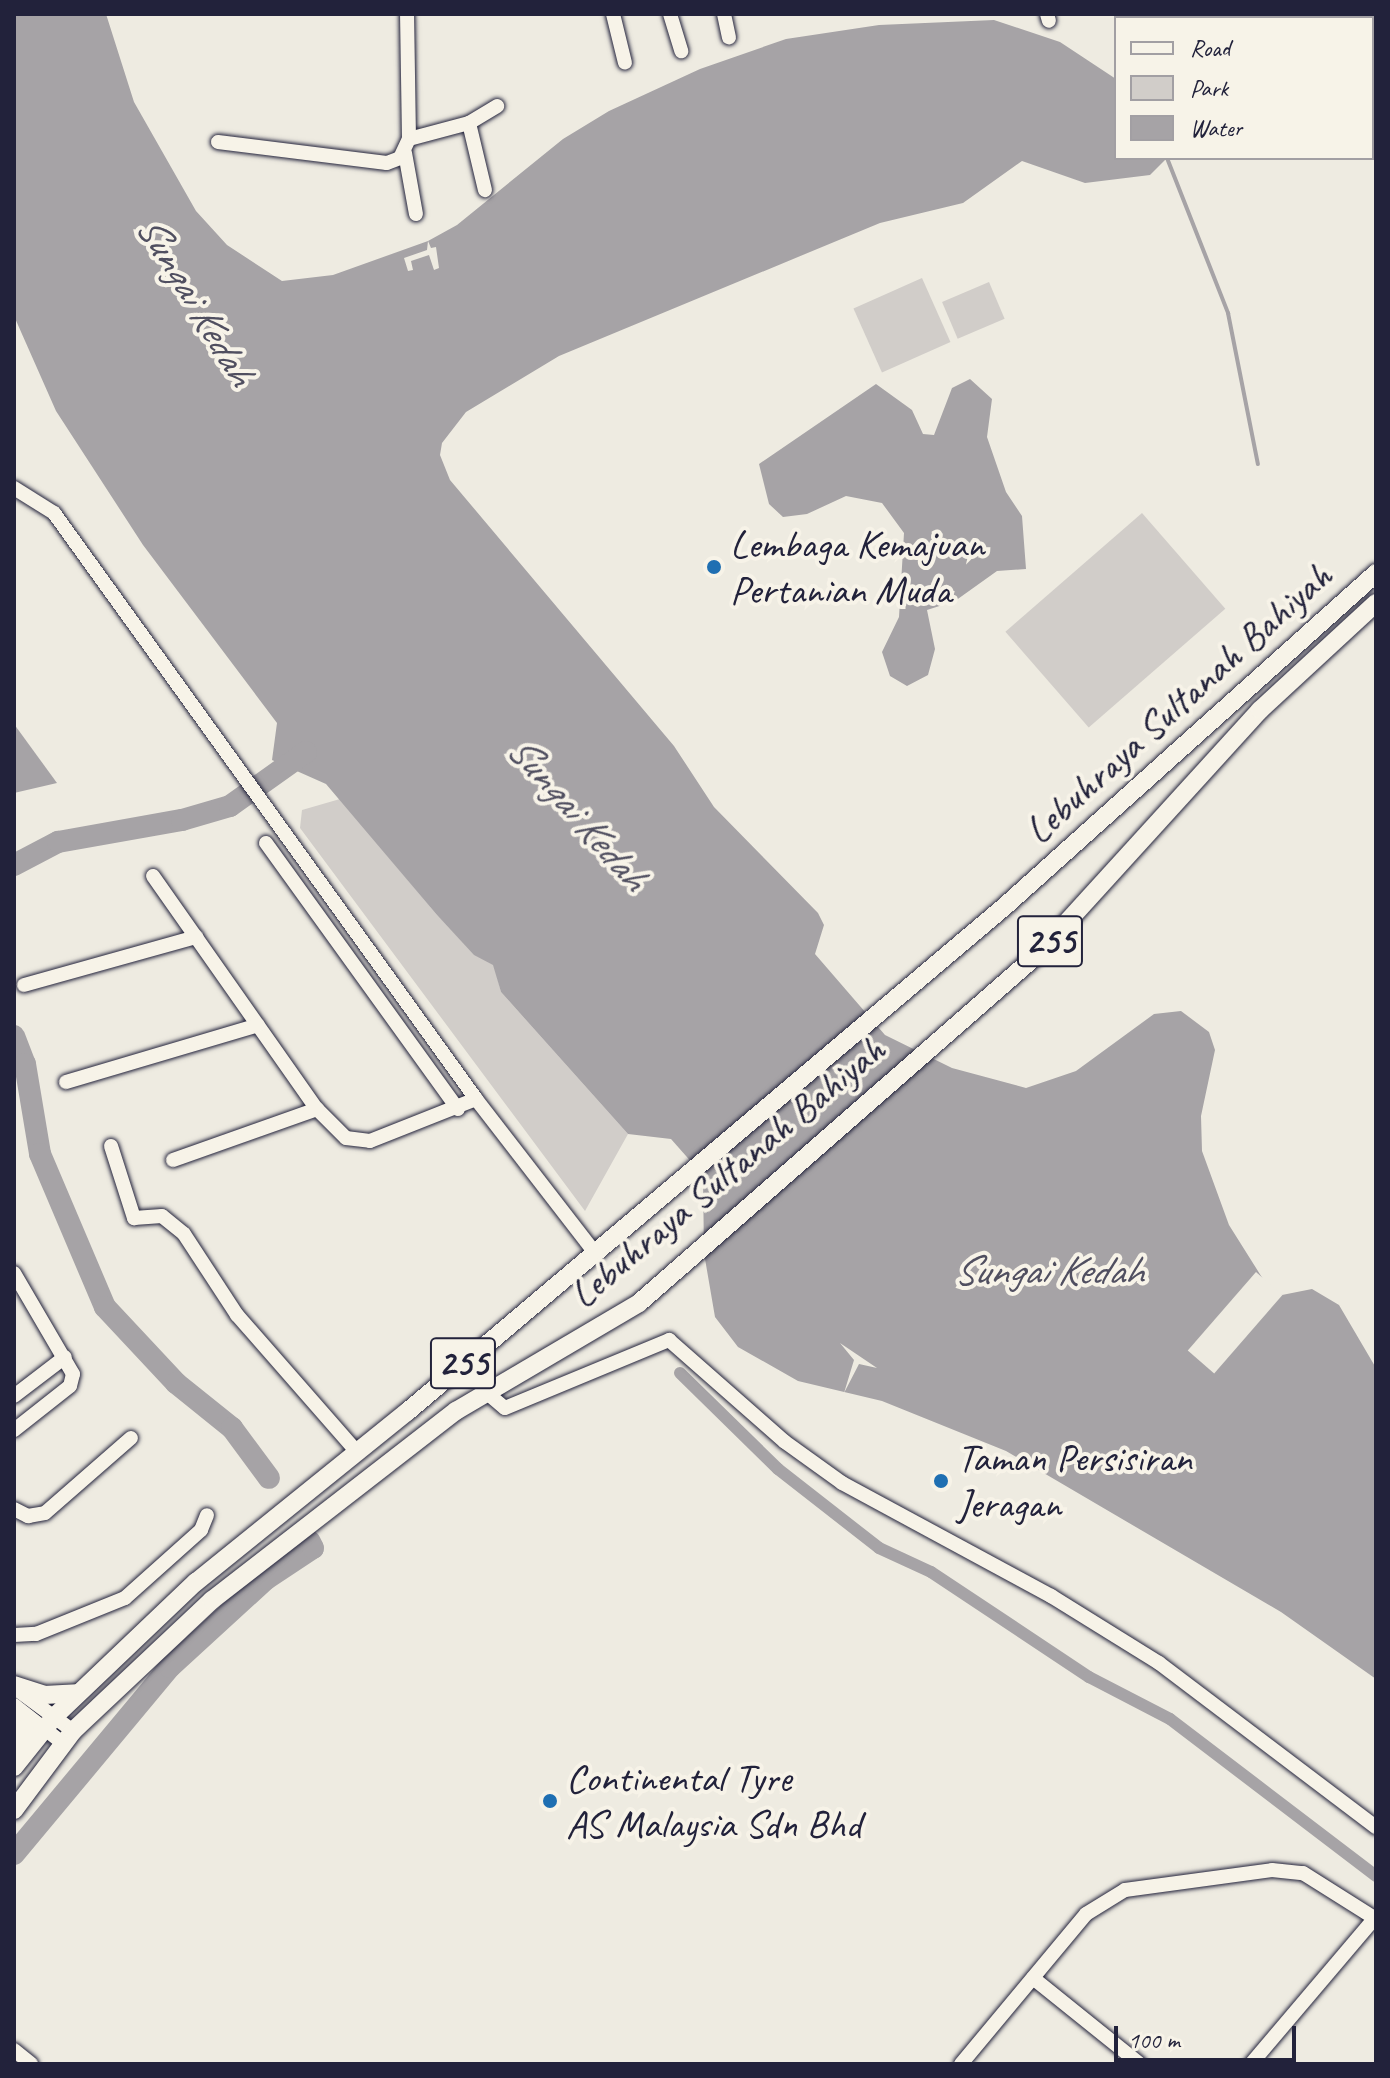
<!DOCTYPE html>
<html>
<head>
<meta charset="utf-8">
<style>
  body { margin:0 }
  #map { position:relative; width:1390px; height:2078px; overflow:hidden; background:#eeebe1; font-family:Caveat,sans-serif }
  div>[style] { position:absolute }
  .green>* { inset:0; background:#d1cdc9; transform-origin:0 0 }
  .water>* { inset:0; background:#a6a3a6 }
  .pier>* { inset:0; background:#eeebe1; transform-origin:0 0 }
  .stream>* { height:4px; margin:-2px; padding:0 2px; transform-origin:2px; border-radius:2px; background:#a6a3a6 }
  .canal>* { height:12px; margin:-6px; padding:0 6px; transform-origin:6px; border-radius:6px; background:#a6a3a6 }
  .river>* { height:22px; margin:-11px; padding:0 11px; transform-origin:11px; border-radius:11px; background:#a6a3a6 }
  .roads { filter:drop-shadow(0 0 2px #22223b) drop-shadow(0 0 2px #22223b) }
  .minor>* { height:14px; margin:-7px; padding:0 7px; transform-origin:7px; border-radius:7px; background:#f7f3e8 }
  .major>* { height:18px; margin:-9px; padding:0 9px; transform-origin:9px; border-radius:9px; background:#f7f3e8 }
  .dots>* { width:22px; height:22px; translate:-50% -50%; box-sizing:border-box; border:4px solid #f7f3e8; border-radius:50% }
  span { translate:-50% -50%; white-space:nowrap; text-align:center; line-height:1.15; -webkit-text-stroke:8px #f7f3e8; paint-order:stroke }
  .shield-label span { padding:2px 6px; background:#f7f3e8; border:2px solid; border-radius:6px; -webkit-text-stroke-width:0 }
  .shield-label { font-size:38px; color:#22223b; font-weight:700 }
  .poi-label { font-size:40px; color:#22223b }
  .left { translate:0 -50%; text-align:left }
  .street-label { font-size:40px; color:#22223b }
  .water-label { font-size:42px; color:#504f60; font-style:italic }
  .frame { position:absolute; inset:0; border:16px solid #22223b; pointer-events:none }
  .legend { position:absolute; left:1114px; top:16px; width:260px; height:144px; box-sizing:border-box; background:#f7f3e8; border:2px solid #a29fa3; margin:0; padding:10px 14px; list-style:none; font-size:24px; color:#22223b }
  .legend li { display:flex; align-items:center; gap:16px; height:40px }
  .legend b { width:40px; border:2px solid #a29fa3 }
  .scale { position:absolute; left:1114px; top:2026px; width:182px; height:36px; box-sizing:border-box; border:4px solid #22223b; border-top:0; padding-left:10px; font-size:24px; line-height:28px; white-space:nowrap; color:#22223b; -webkit-text-stroke:6px #f7f3e8; paint-order:stroke }
</style>
</head>
<body>
<div id="map">
  <div class="green">
    <div style="left:922px;top:278px;width:70px;height:75px;rotate:66deg"></div>
    <div style="left:989px;top:282px;width:40px;height:51px;rotate:67deg"></div>
    <div style="left:1142px;top:513px;width:127px;height:181px;rotate:49deg"></div>
    <div style="clip-path:polygon(340px 799px,437px 915px,474px 954px,494px 965px,501px 992px,628px 1134px,585px 1211px,300px 828px,302px 810px)"></div>
  </div>
  <div class="water">
    <div style="clip-path:polygon(14px 14px,106px 14px,134px 102px,196px 211px,227px 245px,282px 281px,333px 275px,428px 241px,457px 225px,563px 139px,609px 111px,700px 69px,786px 39px,879px 25px,994px 20px,1060px 42px,1116px 79px,1116px 158px,1167px 158px,1150px 175px,1085px 183px,1022px 161px,963px 203px,880px 223px,559px 356px,466px 412px,442px 443px,440px 455px,450px 480px,674px 746px,714px 807px,818px 913px,824px 925px,815px 954px,885px 1035px,952px 1068px,1026px 1088px,1076px 1071px,1154px 1014px,1181px 1011px,1209px 1032px,1215px 1050px,1201px 1116px,1202px 1151px,1229px 1225px,1268px 1287px,1282px 1295px,1312px 1289px,1339px 1305px,1376px 1368px,1376px 1679px,1281px 1612px,1006px 1451px,882px 1401px,798px 1381px,738px 1347px,715px 1317px,704px 1253px,703px 1179px,694px 1165px,671px 1139px,628px 1134px,501px 992px,493px 965px,474px 955px,437px 915px,326px 784px,272px 760px,277px 723px,143px 545px,56px 411px,14px 316px)"></div>
    <div style="clip-path:polygon(970px 379px,992px 399px,987px 437px,1006px 492px,1022px 516px,1026px 569px,997px 571px,955px 601px,927px 610px,935px 649px,928px 675px,907px 686px,890px 676px,882px 652px,899px 617px,904px 533px,882px 503px,846px 496px,807px 514px,783px 517px,769px 504px,759px 464px,876px 384px,912px 410px,923px 434px,934px 435px,952px 388px)"></div>
    <div style="clip-path:polygon(14px 724px,57px 783px,14px 793px)"></div>
  </div>
  <div class="pier">
    <div style="clip-path:polygon(428px 241px,431px 248px,436px 247px,439px 268px,434px 270px,429px 255px,411px 261px,413px 270px,408px 271px,404px 258px,427px 250px)"></div>
    <div style="left:1256px;top:1272px;width:35px;height:104px;rotate:41deg"></div>
    <div style="clip-path:polygon(840px 1343px,877px 1368px,859px 1364px,844px 1393px,854px 1360px)"></div>
  </div>
  <div class="stream">
    <div style="left:1167px;top:158px;width:167px;rotate:68.5deg"></div>
    <div style="left:1228px;top:313px;width:154px;rotate:78.8deg"></div>
  </div>
  <div class="canal">
    <div style="left:680px;top:1373px;width:137px;rotate:44.4deg"></div>
    <div style="left:778px;top:1469px;width:128px;rotate:38deg"></div>
    <div style="left:879px;top:1548px;width:57px;rotate:24.8deg"></div>
    <div style="left:931px;top:1572px;width:190px;rotate:33.6deg"></div>
    <div style="left:1089px;top:1677px;width:91px;rotate:27.4deg"></div>
    <div style="left:1170px;top:1719px;width:259px;rotate:37.3deg"></div>
  </div>
  <div class="river">
    <div style="left:14px;top:865px;width:50px;rotate:-27.6deg"></div>
    <div style="left:58px;top:842px;width:126px;rotate:-10.1deg"></div>
    <div style="left:182px;top:820px;width:50px;rotate:-16.3deg"></div>
    <div style="left:230px;top:806px;width:93px;rotate:-35.4deg"></div>
    <div style="left:14px;top:1036px;width:30px;rotate:69deg"></div>
    <div style="left:25px;top:1064px;width:91px;rotate:80.5deg"></div>
    <div style="left:40px;top:1154px;width:166px;rotate:67deg"></div>
    <div style="left:105px;top:1307px;width:104px;rotate:46.9deg"></div>
    <div style="left:176px;top:1383px;width:72px;rotate:38.8deg"></div>
    <div style="left:232px;top:1428px;width:62px;rotate:53.5deg"></div>
    <div style="left:14px;top:1854px;width:244px;rotate:-50.2deg"></div>
    <div style="left:170px;top:1667px;width:130px;rotate:-42.5deg"></div>
    <div style="left:266px;top:1579px;width:56px;rotate:-33.4deg"></div>
    <div style="left:313px;top:1548px;width:7px;rotate:-117deg"></div>
  </div>
  <div class="roads">
    <div class="minor">
      <div style="left:613px;top:14px;width:50px;rotate:76.2deg"></div>
      <div style="left:670px;top:14px;width:39px;rotate:73deg"></div>
      <div style="left:724px;top:14px;width:24px;rotate:78deg"></div>
      <div style="left:1047px;top:14px;width:7px;rotate:74deg"></div>
      <div style="left:1145px;top:14px;width:4px;rotate:76deg"></div>
      <div style="left:1245px;top:14px;width:4px;rotate:90deg"></div>
      <div style="left:1350px;top:14px;width:4px;rotate:76deg"></div>
      <div style="left:1372px;top:106px;width:11px;rotate:68deg"></div>
      <div style="left:469px;top:123px;width:69px;rotate:76.6deg"></div>
      <div style="left:409px;top:139px;width:62px;rotate:-14.9deg"></div>
      <div style="left:469px;top:123px;width:33px;rotate:-31deg"></div>
      <div style="left:218px;top:142px;width:170px;rotate:7.1deg"></div>
      <div style="left:387px;top:163px;width:14px;rotate:-21deg"></div>
      <div style="left:400px;top:158px;width:21px;rotate:-65deg"></div>
      <div style="left:409px;top:139px;width:125px;rotate:-90.9deg"></div>
      <div style="left:405px;top:153px;width:62px;rotate:79.8deg"></div>
      <div style="left:14px;top:488px;width:47px;rotate:32deg"></div>
      <div style="left:54px;top:513px;width:722px;rotate:54.24deg"></div>
      <div style="left:476px;top:1099px;width:195px;rotate:52.3deg"></div>
      <div style="left:266px;top:843px;width:328px;rotate:54.2deg"></div>
      <div style="left:153px;top:876px;width:285px;rotate:54.9deg"></div>
      <div style="left:317px;top:1109px;width:41px;rotate:45deg"></div>
      <div style="left:346px;top:1138px;width:24px;rotate:7deg"></div>
      <div style="left:370px;top:1141px;width:114px;rotate:-21.6deg"></div>
      <div style="left:24px;top:985px;width:179px;rotate:-15.6deg"></div>
      <div style="left:66px;top:1082px;width:200px;rotate:-16.5deg"></div>
      <div style="left:111px;top:1146px;width:76px;rotate:72.3deg"></div>
      <div style="left:134px;top:1218px;width:28px;rotate:-4deg"></div>
      <div style="left:162px;top:1216px;width:28px;rotate:39deg"></div>
      <div style="left:184px;top:1234px;width:97px;rotate:56.8deg"></div>
      <div style="left:237px;top:1315px;width:182px;rotate:48.8deg"></div>
      <div style="left:173px;top:1160px;width:153px;rotate:-19.5deg"></div>
      <div style="left:14px;top:1273px;width:117px;rotate:59.7deg"></div>
      <div style="left:73px;top:1374px;width:12px;rotate:104deg"></div>
      <div style="left:70px;top:1386px;width:71px;rotate:141.8deg"></div>
      <div style="left:487px;top:1393px;width:23px;rotate:40deg"></div>
      <div style="left:505px;top:1408px;width:178px;rotate:-22.5deg"></div>
      <div style="left:669px;top:1340px;width:154px;rotate:41.3deg"></div>
      <div style="left:785px;top:1442px;width:70px;rotate:35.7deg"></div>
      <div style="left:842px;top:1483px;width:238px;rotate:28.4deg"></div>
      <div style="left:1051px;top:1596px;width:127px;rotate:31.8deg"></div>
      <div style="left:1159px;top:1663px;width:272px;rotate:37.1deg"></div>
      <div style="left:14px;top:1396px;width:64px;rotate:-37.4deg"></div>
      <div style="left:14px;top:1509px;width:16px;rotate:27deg"></div>
      <div style="left:28px;top:1516px;width:17px;rotate:-10deg"></div>
      <div style="left:45px;top:1513px;width:114px;rotate:-41.1deg"></div>
      <div style="left:14px;top:1635px;width:22px;rotate:-3deg"></div>
      <div style="left:36px;top:1634px;width:96px;rotate:-22deg"></div>
      <div style="left:125px;top:1598px;width:102px;rotate:-41.8deg"></div>
      <div style="left:201px;top:1530px;width:16px;rotate:-68deg"></div>
      <div style="left:19px;top:1691px;width:67px;rotate:36.5deg"></div>
      <div style="left:14px;top:1705px;width:63px;rotate:38deg"></div>
      <div style="left:1033px;top:1978px;width:137px;rotate:38.8deg"></div>
      <div style="left:14px;top:2050px;width:22px;rotate:39deg"></div>
      <div style="left:961px;top:2064px;width:195px;rotate:-50.2deg"></div>
      <div style="left:1086px;top:1914px;width:46px;rotate:-31.6deg"></div>
      <div style="left:1125px;top:1890px;width:148px;rotate:-7.7deg"></div>
      <div style="left:1272px;top:1870px;width:31px;rotate:6deg"></div>
      <div style="left:1303px;top:1873px;width:86px;rotate:32.2deg"></div>
      <div style="left:1251px;top:2064px;width:192px;rotate:-49.7deg"></div>
    </div>
    <div class="major">
      <div style="left:14px;top:1685px;width:32px;rotate:18deg"></div>
      <div style="left:44px;top:1695px;width:33px;rotate:-3deg"></div>
      <div style="left:14px;top:1708px;width:23px;rotate:61deg"></div>
      <div style="left:25px;top:1728px;width:28px;rotate:96deg"></div>
      <div style="left:14px;top:1767px;width:64px;rotate:-51.3deg"></div>
      <div style="left:54px;top:1717px;width:196px;rotate:-43.6deg"></div>
      <div style="left:196px;top:1582px;width:271px;rotate:-38.9deg"></div>
      <div style="left:407px;top:1412px;width:782px;rotate:-40.23deg"></div>
      <div style="left:1004px;top:907px;width:500px;rotate:-41.9deg"></div>
      <div style="left:14px;top:1810px;width:99px;rotate:-53.2deg"></div>
      <div style="left:73px;top:1731px;width:191px;rotate:-43.3deg"></div>
      <div style="left:212px;top:1600px;width:309px;rotate:-37.8deg"></div>
      <div style="left:456px;top:1411px;width:212px;rotate:-30.5deg"></div>
      <div style="left:639px;top:1303px;width:530px;rotate:-41.18deg"></div>
      <div style="left:1038px;top:954px;width:330px;rotate:-47.7deg"></div>
      <div style="left:1260px;top:710px;width:158px;rotate:-42.7deg"></div>
    </div>
  </div>
  <div class="dots">
    <div style="left:714px;top:567px;background:#1f6fb2"></div>
    <div style="left:941px;top:1481px;background:#1f6fb2"></div>
    <div style="left:550px;top:1801px;background:#1f6fb2"></div>
  </div>
  <div class="shield-label">
    <span style="left:1050px;top:941px">255</span>
    <span style="left:463px;top:1363px">255</span>
  </div>
  <div class="poi-label">
    <span class="left" style="left:730px;top:567px">Lembaga Kemajuan<br>Pertanian Muda</span>
    <span class="left" style="left:957px;top:1481px">Taman Persisiran<br>Jeragan</span>
    <span class="left" style="left:566px;top:1801px">Continental Tyre<br>AS Malaysia Sdn Bhd</span>
  </div>
  <div class="street-label">
    <span style="left:1178px;top:703px;rotate:-42deg">Lebuhraya Sultanah Bahiyah</span>
    <span style="left:727px;top:1172px;rotate:-40deg">Lebuhraya Sultanah Bahiyah</span>
  </div>
  <div class="water-label">
    <span style="left:195px;top:300px;rotate:59deg">Sungai Kedah</span>
    <span style="left:577px;top:813px;rotate:49deg">Sungai Kedah</span>
    <span style="left:1048px;top:1271px">Sungai Kedah</span>
  </div>
  <div class="frame"></div>
  <ul class="legend">
  <li><b style="height:10px;background:#f7f3e8"></b>Road</li>
  <li><b style="height:22px;background:#d1cdc9"></b>Park</li>
  <li><b style="height:22px;background:#a6a3a6"></b>Water</li>
  </ul>
  <div class="scale">100 m</div>
</div>
</body>
</html>
